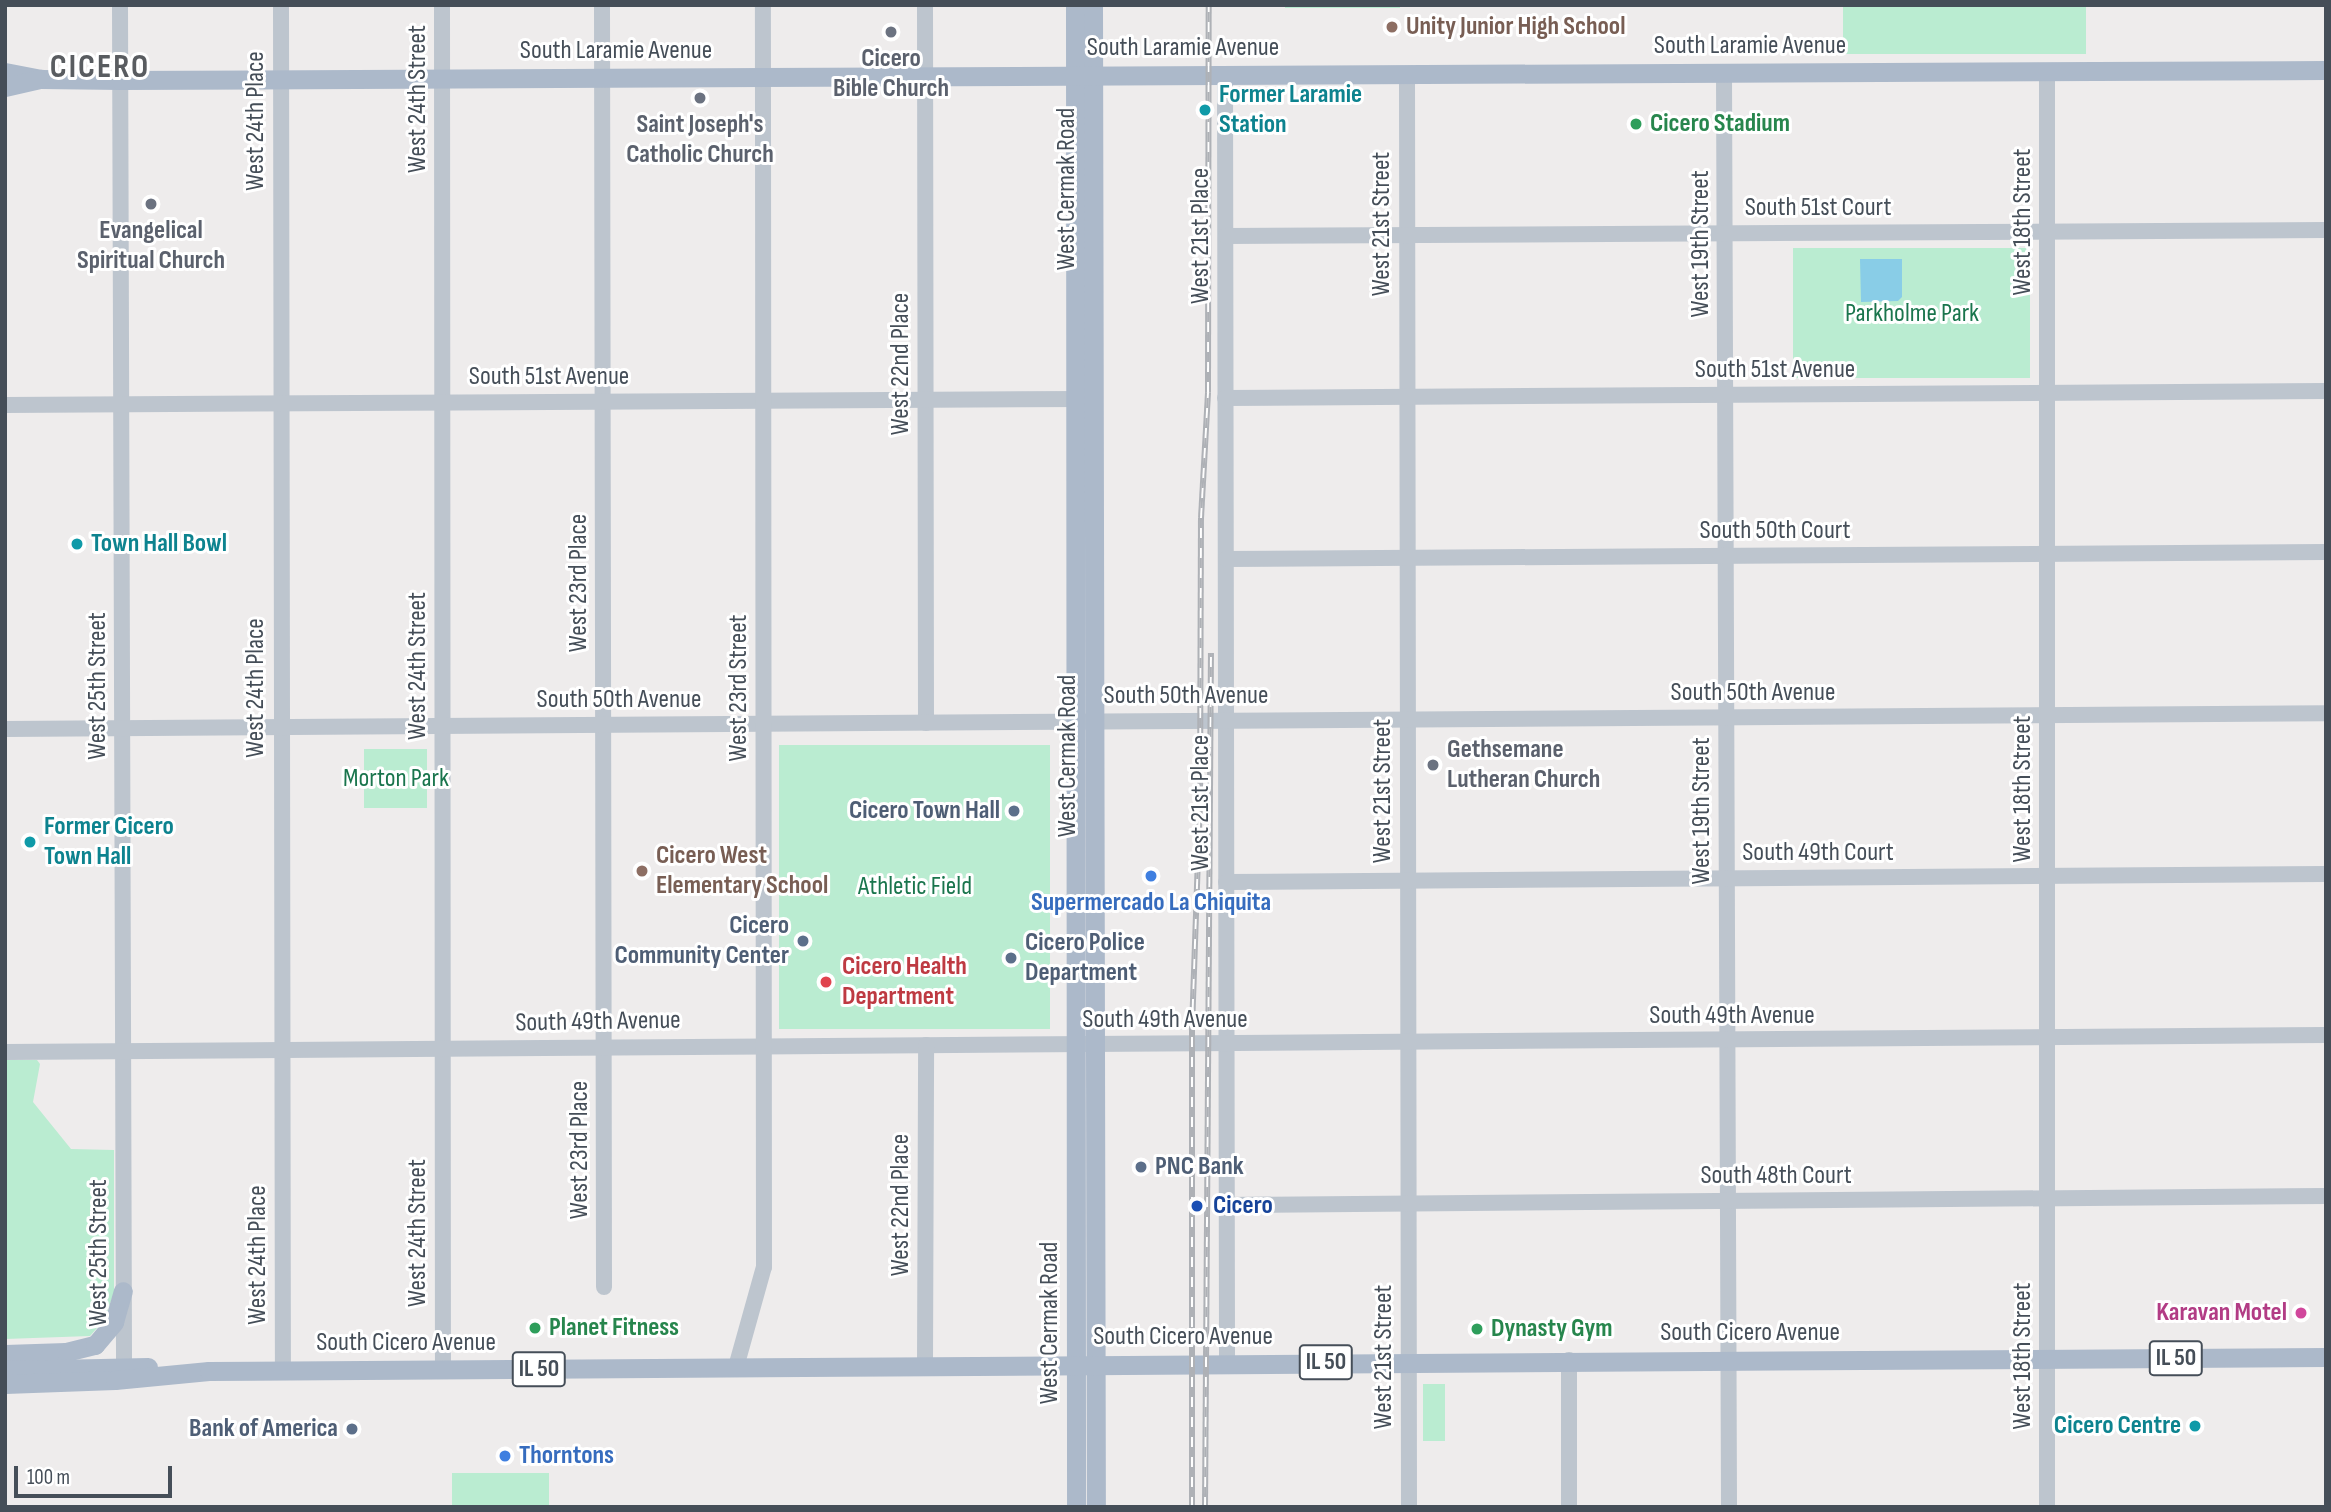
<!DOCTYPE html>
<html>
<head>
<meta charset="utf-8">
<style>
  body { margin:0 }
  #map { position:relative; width:2331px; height:1512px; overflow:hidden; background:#eeecec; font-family:"Sofia Sans Condensed",sans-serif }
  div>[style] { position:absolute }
  .green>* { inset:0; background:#baecd1; transform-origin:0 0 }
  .water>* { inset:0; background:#89cde7 }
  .minor>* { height:16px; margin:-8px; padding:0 8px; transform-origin:8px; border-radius:8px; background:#bdc5ce }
  .major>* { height:19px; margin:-9.5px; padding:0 9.5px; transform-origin:9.5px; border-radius:9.5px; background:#acb9ca }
  .rail>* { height:6px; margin-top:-3px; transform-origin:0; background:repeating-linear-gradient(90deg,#fff 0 10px,#aeb1b6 0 20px); box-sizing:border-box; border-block:2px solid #aeb1b6 }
  .dots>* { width:19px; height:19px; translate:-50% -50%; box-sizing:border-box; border:4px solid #fff; border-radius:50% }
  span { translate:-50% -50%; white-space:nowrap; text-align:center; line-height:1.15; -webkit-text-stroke:6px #fff; paint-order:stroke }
  .shield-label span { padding:2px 5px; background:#fff; border:2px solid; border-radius:5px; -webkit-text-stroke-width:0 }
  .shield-label { font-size:24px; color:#454e58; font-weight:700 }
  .education-label { font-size:26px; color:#785e54; font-weight:700 }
  .left { translate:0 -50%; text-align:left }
  .street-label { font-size:26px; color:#454e58 }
  .worship-label { font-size:26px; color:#5b616d; font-weight:700 }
  .culture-label { font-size:26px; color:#0d838f; font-weight:700 }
  .right { translate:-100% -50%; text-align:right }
  .leisure-label { font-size:26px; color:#27864d; font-weight:700 }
  .park-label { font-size:26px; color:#1a754d }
  .service-label { font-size:26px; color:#4e5e75; font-weight:700 }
  .shop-label { font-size:26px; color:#366cbe; font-weight:700 }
  .health-label { font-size:26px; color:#be3a42; font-weight:700 }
  .transit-label { font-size:26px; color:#164399; font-weight:700 }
  .hotel-label { font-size:26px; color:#b23c85; font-weight:700 }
  .district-label { font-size:33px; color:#595c60; font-weight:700; letter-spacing:2px }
  .frame { position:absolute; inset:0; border:7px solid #454e58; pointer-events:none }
  .scale { position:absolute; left:14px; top:1466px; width:158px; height:32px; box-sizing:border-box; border:4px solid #454e58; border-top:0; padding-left:9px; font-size:21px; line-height:24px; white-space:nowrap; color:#454e58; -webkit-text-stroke:5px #fff; paint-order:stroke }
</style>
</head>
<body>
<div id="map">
  <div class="green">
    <div style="left:1285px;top:5px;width:115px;height:3px"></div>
    <div style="left:1843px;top:5px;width:243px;height:49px"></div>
    <div style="left:2030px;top:248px;width:130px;height:237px;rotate:90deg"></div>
    <div style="left:1050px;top:745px;width:284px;height:271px;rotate:90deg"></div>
    <div style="left:427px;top:749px;width:59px;height:63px;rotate:90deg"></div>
    <div style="clip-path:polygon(5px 1060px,37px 1060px,40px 1064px,33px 1102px,71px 1149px,114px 1150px,114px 1293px,104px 1320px,90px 1336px,5px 1339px)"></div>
    <div style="left:1423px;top:1384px;width:22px;height:57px"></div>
    <div style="left:549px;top:1473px;width:34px;height:97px;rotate:90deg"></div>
  </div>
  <div class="water">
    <div style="clip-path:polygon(1860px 259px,1902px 259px,1902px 297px,1898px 301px,1861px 302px)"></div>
  </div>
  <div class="minor">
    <div style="left:120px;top:5px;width:1361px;rotate:89.83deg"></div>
    <div style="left:281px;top:5px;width:1366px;rotate:89.92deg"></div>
    <div style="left:442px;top:5px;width:1365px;rotate:89.96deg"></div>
    <div style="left:602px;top:5px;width:1282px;rotate:89.91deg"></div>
    <div style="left:925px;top:5px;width:718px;rotate:89.92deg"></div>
    <div style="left:1724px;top:73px;width:1434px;rotate:89.8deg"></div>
    <div style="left:1407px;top:74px;width:1433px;rotate:89.92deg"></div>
    <div style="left:1225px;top:75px;width:1288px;rotate:89.91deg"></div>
    <div style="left:1226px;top:236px;width:1100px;rotate:-0.31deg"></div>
    <div style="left:1225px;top:398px;width:1101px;rotate:-0.36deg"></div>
    <div style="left:5px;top:405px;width:1080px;rotate:-0.32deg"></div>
    <div style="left:1226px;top:559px;width:1100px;rotate:-0.36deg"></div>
    <div style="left:5px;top:729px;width:2321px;rotate:-0.39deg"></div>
    <div style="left:1226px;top:882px;width:1100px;rotate:-0.42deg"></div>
    <div style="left:5px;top:1052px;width:2321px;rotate:-0.42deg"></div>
    <div style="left:1226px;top:1205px;width:1100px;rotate:-0.47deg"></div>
    <div style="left:1569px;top:1360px;width:147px;rotate:90deg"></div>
    <div style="left:925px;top:1365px;width:320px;rotate:-89.8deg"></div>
    <div style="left:736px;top:1367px;width:104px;rotate:-74.4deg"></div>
    <div style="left:764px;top:1267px;width:1262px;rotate:-90.05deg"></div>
    <div style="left:2047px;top:1507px;width:1436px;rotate:-90deg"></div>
  </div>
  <div class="major">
    <div style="left:1075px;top:5px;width:1502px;rotate:89.96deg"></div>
    <div style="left:1093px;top:5px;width:1502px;rotate:89.89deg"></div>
    <div style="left:5px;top:72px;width:37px;rotate:11deg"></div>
    <div style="left:41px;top:79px;width:79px;rotate:0.7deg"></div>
    <div style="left:120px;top:80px;width:2206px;rotate:-0.26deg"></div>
    <div style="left:5px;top:87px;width:37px;rotate:-13deg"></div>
    <div style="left:5px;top:1354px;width:61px;rotate:-1.9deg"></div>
    <div style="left:66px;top:1352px;width:30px;rotate:-14deg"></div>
    <div style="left:95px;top:1345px;width:30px;rotate:-50deg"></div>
    <div style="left:114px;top:1322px;width:32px;rotate:-74deg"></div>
    <div style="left:5px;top:1370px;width:143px;rotate:-1.2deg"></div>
    <div style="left:5px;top:1384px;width:110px;rotate:-2.1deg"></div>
    <div style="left:115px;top:1380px;width:94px;rotate:-5.5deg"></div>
    <div style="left:209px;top:1371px;width:2117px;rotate:-0.38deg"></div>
  </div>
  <div class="rail">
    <div style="left:1192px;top:1507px;width:478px;rotate:-90deg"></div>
    <div style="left:1192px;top:1029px;width:231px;rotate:-88deg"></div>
    <div style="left:1200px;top:798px;width:280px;rotate:-89.8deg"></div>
    <div style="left:1201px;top:518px;width:126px;rotate:-86.8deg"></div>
    <div style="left:1208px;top:392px;width:387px;rotate:-89.9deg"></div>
    <div style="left:1205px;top:1507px;width:854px;rotate:-89.6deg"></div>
  </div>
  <div class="dots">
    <div style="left:1392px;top:27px;background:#8d6e63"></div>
    <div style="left:891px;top:32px;background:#6b7280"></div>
    <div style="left:700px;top:98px;background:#6b7280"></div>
    <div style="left:1205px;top:110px;background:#0f9aa8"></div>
    <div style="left:1636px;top:124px;background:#2e9e5b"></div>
    <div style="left:151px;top:204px;background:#6b7280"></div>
    <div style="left:77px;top:544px;background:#0f9aa8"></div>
    <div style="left:1433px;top:765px;background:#6b7280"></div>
    <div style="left:1014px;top:811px;background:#5c6f8a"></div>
    <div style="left:30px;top:842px;background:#0f9aa8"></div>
    <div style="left:642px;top:871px;background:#8d6e63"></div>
    <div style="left:1151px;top:876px;background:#3f7fe0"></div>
    <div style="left:803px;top:941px;background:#5c6f8a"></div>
    <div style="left:1011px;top:958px;background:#5c6f8a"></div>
    <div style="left:826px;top:982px;background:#e0444e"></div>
    <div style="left:1141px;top:1167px;background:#5c6f8a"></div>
    <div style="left:1197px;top:1206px;background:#1a4fb4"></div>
    <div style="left:2301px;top:1313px;background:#d1479c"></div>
    <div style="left:535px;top:1328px;background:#2e9e5b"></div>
    <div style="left:1477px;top:1329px;background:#2e9e5b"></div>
    <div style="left:2195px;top:1426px;background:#0f9aa8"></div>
    <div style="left:352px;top:1429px;background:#5c6f8a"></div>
    <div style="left:505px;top:1456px;background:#3f7fe0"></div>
  </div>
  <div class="shield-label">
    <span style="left:2176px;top:1358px">IL 50</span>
    <span style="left:1326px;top:1362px">IL 50</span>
    <span style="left:539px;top:1369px">IL 50</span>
  </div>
  <div class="education-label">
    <span class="left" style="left:1406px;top:27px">Unity Junior High School</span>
    <span class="left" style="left:656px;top:871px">Cicero West<br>Elementary School</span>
  </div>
  <div class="street-label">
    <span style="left:1750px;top:46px">South Laramie Avenue</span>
    <span style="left:1183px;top:48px">South Laramie Avenue</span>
    <span style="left:616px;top:51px">South Laramie Avenue</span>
    <span style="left:418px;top:99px;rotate:-90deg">West 24th Street</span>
    <span style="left:256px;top:121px;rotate:-90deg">West 24th Place</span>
    <span style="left:1067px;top:189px;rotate:-90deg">West Cermak Road</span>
    <span style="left:1818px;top:208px">South 51st Court</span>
    <span style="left:2023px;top:222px;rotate:-90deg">West 18th Street</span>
    <span style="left:1382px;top:224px;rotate:-90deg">West 21st Street</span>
    <span style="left:1201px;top:236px;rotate:-90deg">West 21st Place</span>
    <span style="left:1701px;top:244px;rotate:-90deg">West 19th Street</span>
    <span style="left:901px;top:364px;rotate:-90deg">West 22nd Place</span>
    <span style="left:1775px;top:370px">South 51st Avenue</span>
    <span style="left:549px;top:377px">South 51st Avenue</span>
    <span style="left:1775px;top:531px">South 50th Court</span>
    <span style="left:579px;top:583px;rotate:-90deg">West 23rd Place</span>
    <span style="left:418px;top:666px;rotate:-90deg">West 24th Street</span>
    <span style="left:98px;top:686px;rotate:-90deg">West 25th Street</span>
    <span style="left:256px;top:688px;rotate:-90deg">West 24th Place</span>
    <span style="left:739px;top:688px;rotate:-90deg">West 23rd Street</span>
    <span style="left:1753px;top:693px">South 50th Avenue</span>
    <span style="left:1186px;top:696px">South 50th Avenue</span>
    <span style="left:619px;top:700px">South 50th Avenue</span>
    <span style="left:1068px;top:756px;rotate:-90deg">West Cermak Road</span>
    <span style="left:2023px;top:789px;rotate:-90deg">West 18th Street</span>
    <span style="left:1383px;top:791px;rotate:-90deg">West 21st Street</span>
    <span style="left:1201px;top:803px;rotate:-90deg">West 21st Place</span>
    <span style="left:1702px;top:811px;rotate:-90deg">West 19th Street</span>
    <span style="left:1818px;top:853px">South 49th Court</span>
    <span style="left:1732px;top:1016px">South 49th Avenue</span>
    <span style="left:1165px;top:1020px">South 49th Avenue</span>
    <span style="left:598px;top:1022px;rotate:-1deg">South 49th Avenue</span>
    <span style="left:580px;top:1150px;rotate:-90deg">West 23rd Place</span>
    <span style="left:1776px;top:1176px">South 48th Court</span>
    <span style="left:901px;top:1205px;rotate:-90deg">West 22nd Place</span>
    <span style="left:418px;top:1233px;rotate:-90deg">West 24th Street</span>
    <span style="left:99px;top:1253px;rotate:-90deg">West 25th Street</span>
    <span style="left:258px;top:1255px;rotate:-90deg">West 24th Place</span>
    <span style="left:1050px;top:1323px;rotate:-90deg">West Cermak Road</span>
    <span style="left:1750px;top:1333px">South Cicero Avenue</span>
    <span style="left:1183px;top:1337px">South Cicero Avenue</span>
    <span style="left:406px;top:1343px">South Cicero Avenue</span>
    <span style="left:2023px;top:1356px;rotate:-90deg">West 18th Street</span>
    <span style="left:1384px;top:1357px;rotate:-90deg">West 21st Street</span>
  </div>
  <div class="worship-label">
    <span style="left:891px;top:74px">Cicero<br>Bible Church</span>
    <span style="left:700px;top:140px">Saint Joseph's<br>Catholic Church</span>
    <span style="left:151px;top:246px">Evangelical<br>Spiritual Church</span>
    <span class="left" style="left:1447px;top:765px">Gethsemane<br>Lutheran Church</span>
  </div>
  <div class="culture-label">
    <span class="left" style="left:1219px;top:110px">Former Laramie<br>Station</span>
    <span class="left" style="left:91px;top:544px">Town Hall Bowl</span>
    <span class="left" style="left:44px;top:842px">Former Cicero<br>Town Hall</span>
    <span class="right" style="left:2181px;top:1426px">Cicero Centre</span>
  </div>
  <div class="leisure-label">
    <span class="left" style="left:1650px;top:124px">Cicero Stadium</span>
    <span class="left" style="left:549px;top:1328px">Planet Fitness</span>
    <span class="left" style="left:1491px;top:1329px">Dynasty Gym</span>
  </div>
  <div class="park-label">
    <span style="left:1912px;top:314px">Parkholme Park</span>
    <span style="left:396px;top:779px">Morton Park</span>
    <span style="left:915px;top:887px">Athletic Field</span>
  </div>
  <div class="service-label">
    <span class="right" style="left:1000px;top:811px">Cicero Town Hall</span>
    <span class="right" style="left:789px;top:941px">Cicero<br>Community Center</span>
    <span class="left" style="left:1025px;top:958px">Cicero Police<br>Department</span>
    <span class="left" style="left:1155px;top:1167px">PNC Bank</span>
    <span class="right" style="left:338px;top:1429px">Bank of America</span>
  </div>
  <div class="shop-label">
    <span style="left:1151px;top:903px">Supermercado La Chiquita</span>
    <span class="left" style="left:519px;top:1456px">Thorntons</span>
  </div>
  <div class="health-label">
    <span class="left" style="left:842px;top:982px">Cicero Health<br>Department</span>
  </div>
  <div class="transit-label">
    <span class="left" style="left:1213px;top:1206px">Cicero</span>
  </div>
  <div class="hotel-label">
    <span class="right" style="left:2287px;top:1313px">Karavan Motel</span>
  </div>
  <div class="district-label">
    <span style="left:100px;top:68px">CICERO</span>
  </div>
  <div class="frame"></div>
  <div class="scale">100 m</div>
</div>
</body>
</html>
